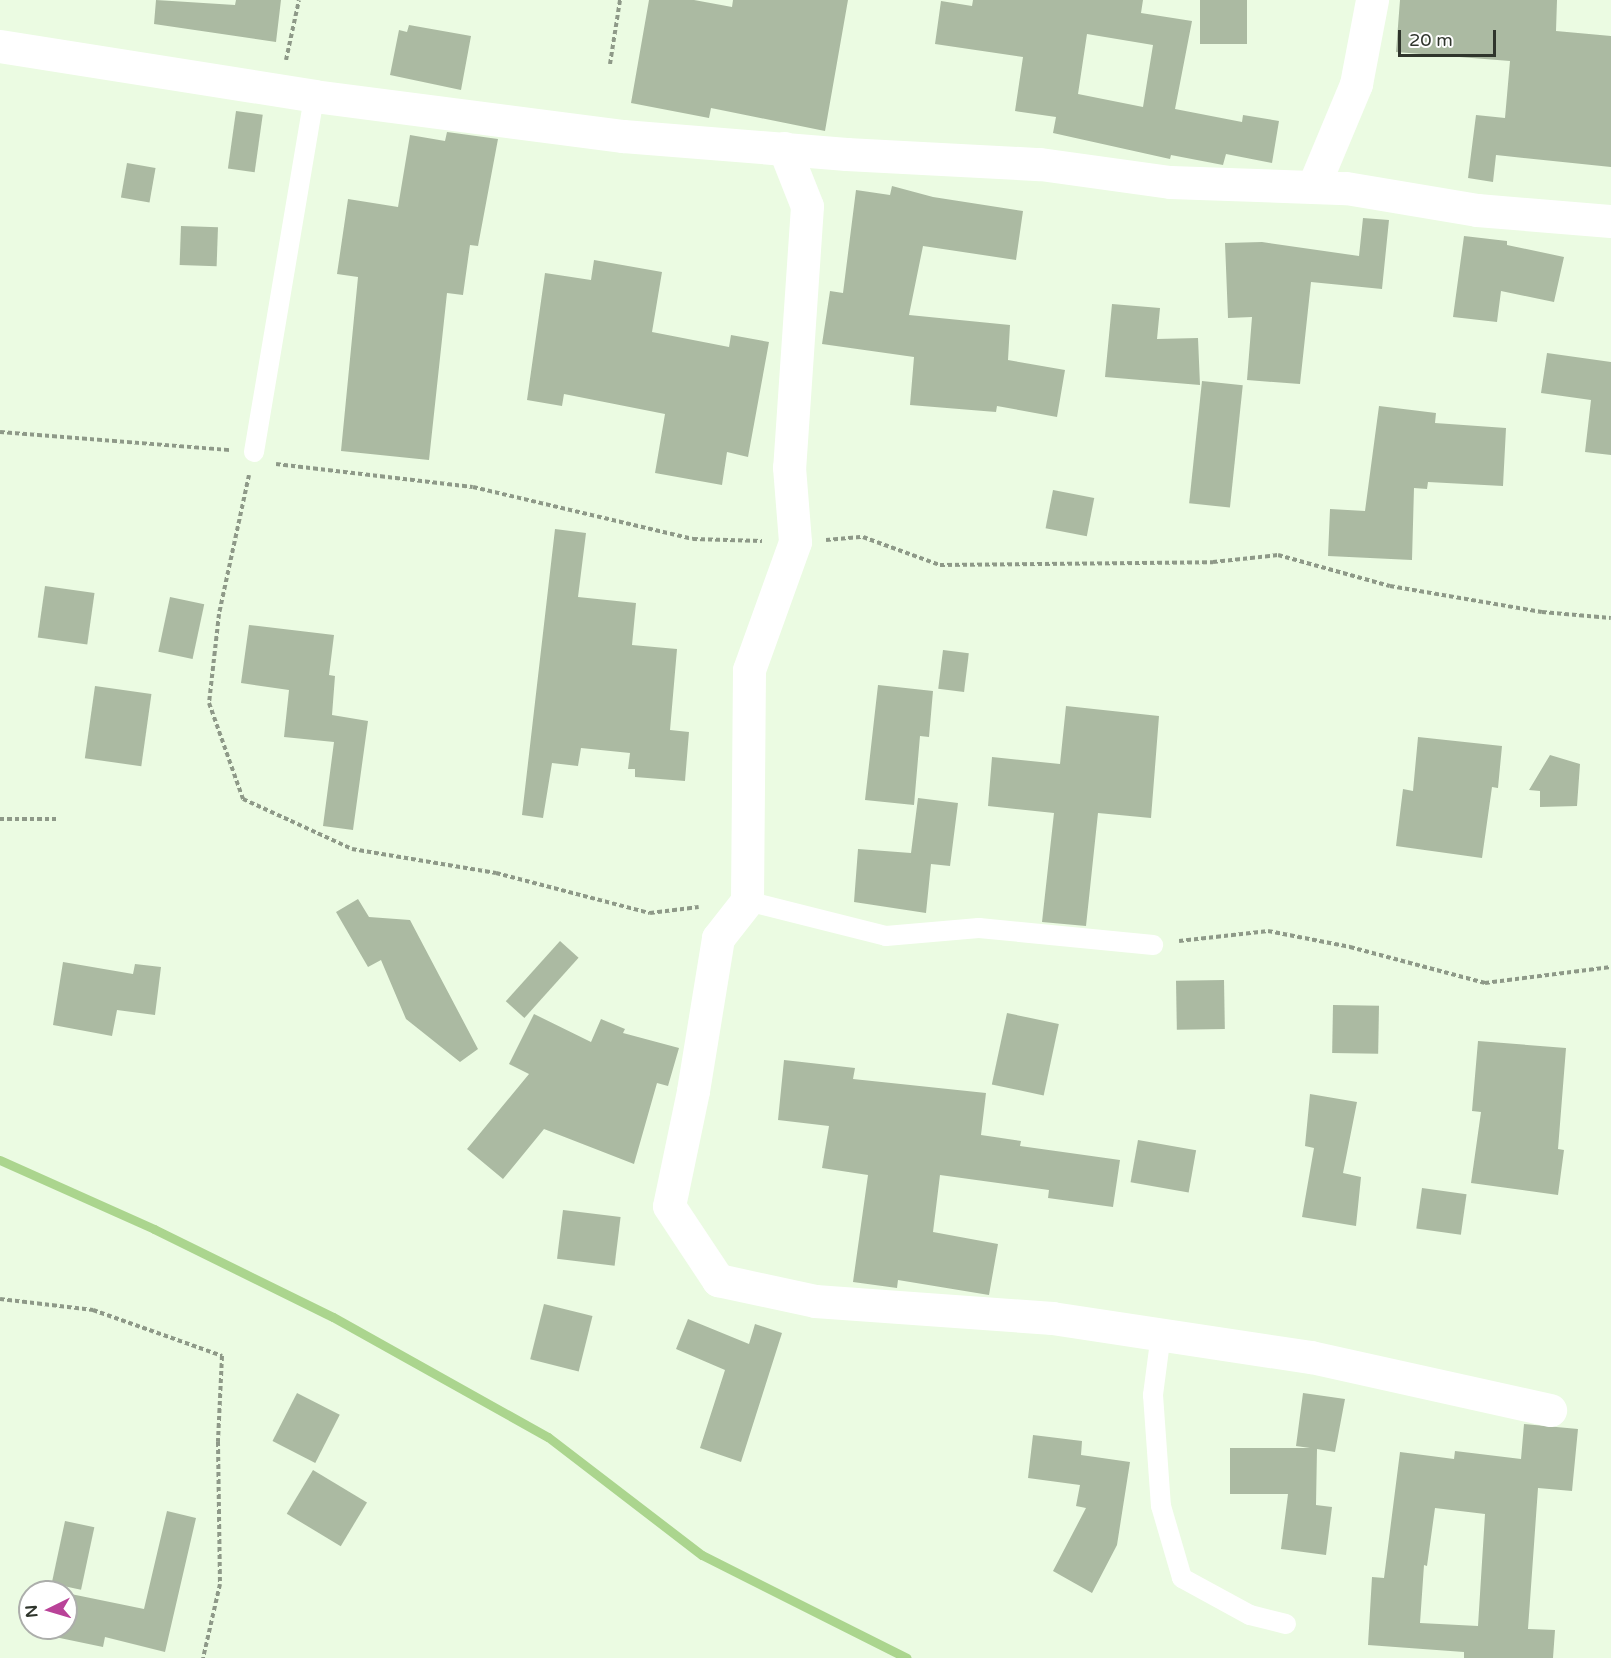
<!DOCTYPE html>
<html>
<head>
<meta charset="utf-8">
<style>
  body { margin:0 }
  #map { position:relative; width:1611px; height:1658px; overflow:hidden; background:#ebfbe2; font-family:"Varela Round",sans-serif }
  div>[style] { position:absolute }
  .stream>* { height:9px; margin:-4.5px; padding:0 4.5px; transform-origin:4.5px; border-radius:4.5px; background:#abd58e }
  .building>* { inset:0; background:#abbaa2; transform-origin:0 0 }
  .path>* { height:4px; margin-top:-2px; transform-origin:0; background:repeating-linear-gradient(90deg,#8e9988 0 4.5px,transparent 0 7.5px) }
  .lane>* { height:20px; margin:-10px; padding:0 10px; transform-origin:10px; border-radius:10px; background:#fff }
  .street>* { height:33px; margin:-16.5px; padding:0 16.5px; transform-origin:16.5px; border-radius:16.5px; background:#fff }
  span { translate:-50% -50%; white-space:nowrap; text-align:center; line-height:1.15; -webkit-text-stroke:5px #fff; paint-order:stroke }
  .north { position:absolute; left:18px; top:1580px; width:60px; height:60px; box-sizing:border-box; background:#fff; border:2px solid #acaeab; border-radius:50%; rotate:265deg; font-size:16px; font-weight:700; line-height:24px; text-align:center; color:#2f352c }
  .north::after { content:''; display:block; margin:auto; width:21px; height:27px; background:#b94298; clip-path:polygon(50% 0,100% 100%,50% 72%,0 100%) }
  .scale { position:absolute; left:1398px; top:30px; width:98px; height:27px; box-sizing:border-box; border:3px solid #2f352c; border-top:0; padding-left:8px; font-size:18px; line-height:21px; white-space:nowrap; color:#2f352c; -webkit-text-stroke:4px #fff; paint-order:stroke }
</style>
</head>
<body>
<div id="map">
  <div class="stream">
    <div style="left:0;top:1160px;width:169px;rotate:24.1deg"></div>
    <div style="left:154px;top:1229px;width:199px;rotate:26.2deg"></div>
    <div style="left:333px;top:1317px;width:246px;rotate:29.2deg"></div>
    <div style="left:548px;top:1437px;width:194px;rotate:37.5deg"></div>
    <div style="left:702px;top:1555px;width:229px;rotate:26.7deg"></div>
  </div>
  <div class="building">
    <div style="clip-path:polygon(156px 0,235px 5px,236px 0,281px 0,276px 42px,154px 24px)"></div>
    <div style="clip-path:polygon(649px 0,694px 0,732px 7px,733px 0,848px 0,825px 131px,711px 108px,709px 118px,631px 103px)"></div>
    <div style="clip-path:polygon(evenodd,973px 0,1143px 0,1141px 13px,1192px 21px,1175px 109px,1242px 122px,1243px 115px,1279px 121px,1272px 163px,1226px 154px,1223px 165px,1171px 155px,1170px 159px,1053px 133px,1056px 117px,1015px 111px,1023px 57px,935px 44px,941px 1px,972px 6px,973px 0,1087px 34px,1153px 45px,1143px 107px,1078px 94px,1087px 34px)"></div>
    <div style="left:1200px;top:0;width:47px;height:44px"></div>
    <div style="clip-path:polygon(1400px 0,1557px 0,1556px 31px,1611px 36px,1611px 167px,1496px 155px,1493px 182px,1468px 178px,1476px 115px,1505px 118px,1510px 61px,1396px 52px)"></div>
    <div style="clip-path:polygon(409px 25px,471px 36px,461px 90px,390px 75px,399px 30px,407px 32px)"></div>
    <div style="left:236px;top:111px;width:27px;height:58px;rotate:8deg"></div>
    <div style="clip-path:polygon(447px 132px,498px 139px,478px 246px,470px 245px,463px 295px,447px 293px,429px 460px,341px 451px,358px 277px,337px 274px,348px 199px,398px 207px,410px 135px,445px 141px)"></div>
    <div style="left:127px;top:163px;width:29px;height:35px;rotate:10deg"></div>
    <div style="clip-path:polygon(892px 186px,933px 197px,1023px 211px,1016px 260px,923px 246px,909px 315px,1010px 325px,1008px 360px,1065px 370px,1057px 417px,997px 406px,996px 412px,910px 405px,914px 357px,822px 344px,830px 291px,843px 293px,856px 190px,890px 195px)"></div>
    <div style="clip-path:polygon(1363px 218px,1389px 220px,1382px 289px,1311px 282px,1300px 384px,1247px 380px,1252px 317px,1228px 318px,1225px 243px,1262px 242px,1359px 256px)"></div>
    <div style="left:181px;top:226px;width:37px;height:39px;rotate:2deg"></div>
    <div style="clip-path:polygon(1464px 236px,1507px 241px,1507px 245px,1564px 257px,1554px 302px,1501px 291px,1497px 322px,1453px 317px)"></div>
    <div style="clip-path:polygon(594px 260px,662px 272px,652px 332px,729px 347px,731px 335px,769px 342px,748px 457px,727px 452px,722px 485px,655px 473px,665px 414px,564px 394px,562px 406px,527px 400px,545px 273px,591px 280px)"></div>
    <div style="clip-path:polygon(1112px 304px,1160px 308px,1157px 339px,1198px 338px,1200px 385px,1105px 377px)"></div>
    <div style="clip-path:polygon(1547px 353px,1611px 362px,1611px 455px,1585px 452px,1591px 400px,1541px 393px)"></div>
    <div style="left:1202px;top:381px;width:41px;height:123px;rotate:6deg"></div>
    <div style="clip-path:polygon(1379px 406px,1436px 413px,1435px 423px,1506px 428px,1503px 486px,1428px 482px,1427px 489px,1414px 488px,1412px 560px,1328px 556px,1330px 509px,1365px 511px)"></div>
    <div style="left:1053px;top:490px;width:42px;height:39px;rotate:11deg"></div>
    <div style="clip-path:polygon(555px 529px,586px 533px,578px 597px,636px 603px,632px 645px,677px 649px,670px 730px,689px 732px,685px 781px,635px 777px,635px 769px,628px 769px,630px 753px,581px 748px,578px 766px,552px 763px,543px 818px,522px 815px)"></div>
    <div style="left:45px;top:586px;width:50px;height:52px;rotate:8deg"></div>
    <div style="left:170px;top:597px;width:35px;height:56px;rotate:12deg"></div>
    <div style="clip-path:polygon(249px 625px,334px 635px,329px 675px,335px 676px,332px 715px,368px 721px,353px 830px,323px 826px,334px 742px,284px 737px,289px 690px,241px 683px)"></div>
    <div style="left:943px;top:650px;width:26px;height:39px;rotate:7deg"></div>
    <div style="clip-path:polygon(878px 685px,933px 691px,929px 737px,920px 736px,914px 805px,865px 800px)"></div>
    <div style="left:95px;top:686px;width:57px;height:73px;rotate:8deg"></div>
    <div style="clip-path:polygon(1066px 706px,1159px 716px,1151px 818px,1098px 813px,1086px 926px,1042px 922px,1054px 813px,988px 806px,992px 757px,1060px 764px)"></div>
    <div style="clip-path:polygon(1418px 737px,1502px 746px,1498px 788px,1492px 787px,1482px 858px,1396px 846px,1403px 789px,1413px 791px)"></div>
    <div style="clip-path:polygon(1550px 755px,1580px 764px,1577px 806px,1540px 807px,1540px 791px,1529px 790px)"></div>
    <div style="clip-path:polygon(918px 798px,958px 803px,950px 866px,931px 864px,926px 913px,854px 902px,858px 849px,911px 853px)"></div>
    <div style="clip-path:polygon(358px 899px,369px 917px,410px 920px,478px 1049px,460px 1062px,406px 1019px,381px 960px,368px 967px,336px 912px)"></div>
    <div style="left:560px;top:941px;width:25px;height:81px;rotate:42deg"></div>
    <div style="clip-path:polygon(63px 962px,133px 974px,135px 964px,161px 967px,155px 1015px,117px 1010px,112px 1036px,53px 1025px)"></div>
    <div style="left:1224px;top:980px;width:49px;height:48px;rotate:89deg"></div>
    <div style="left:1333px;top:1005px;width:46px;height:48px;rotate:1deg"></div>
    <div style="left:1007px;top:1013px;width:53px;height:73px;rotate:12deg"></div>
    <div style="clip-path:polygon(534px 1014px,591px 1042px,601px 1019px,625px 1029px,623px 1033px,679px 1048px,668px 1086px,657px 1083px,634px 1164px,544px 1129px,503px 1179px,467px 1149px,529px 1074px,509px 1064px)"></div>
    <div style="clip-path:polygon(1478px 1041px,1566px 1048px,1558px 1149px,1564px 1150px,1558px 1195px,1471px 1183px,1481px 1112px,1472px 1111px)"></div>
    <div style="clip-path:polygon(784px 1060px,855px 1068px,853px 1079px,986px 1093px,981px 1135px,1021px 1141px,1020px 1146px,1120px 1160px,1113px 1207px,1048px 1198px,1049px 1190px,940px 1175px,933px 1232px,998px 1244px,989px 1295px,898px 1280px,897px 1288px,853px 1282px,868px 1175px,822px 1168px,829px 1126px,778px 1120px)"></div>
    <div style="clip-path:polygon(1310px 1094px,1357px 1102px,1343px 1173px,1361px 1177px,1356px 1226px,1302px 1217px,1314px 1148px,1305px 1146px)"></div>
    <div style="left:1138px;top:1140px;width:59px;height:43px;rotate:10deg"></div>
    <div style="left:1422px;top:1188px;width:45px;height:41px;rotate:8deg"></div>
    <div style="left:563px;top:1210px;width:58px;height:49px;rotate:7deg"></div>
    <div style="left:544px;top:1304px;width:50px;height:57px;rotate:14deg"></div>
    <div style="clip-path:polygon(688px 1319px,749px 1344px,755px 1324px,782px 1333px,741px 1462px,700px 1448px,725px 1370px,676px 1349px)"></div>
    <div style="left:297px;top:1393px;width:48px;height:54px;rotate:27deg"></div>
    <div style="clip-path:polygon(1303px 1393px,1345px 1399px,1335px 1452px,1317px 1449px,1316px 1505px,1332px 1507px,1326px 1555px,1281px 1549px,1288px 1494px,1230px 1494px,1230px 1448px,1310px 1448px,1296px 1446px)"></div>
    <div style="clip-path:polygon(evenodd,1524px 1424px,1578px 1429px,1572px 1491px,1538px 1488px,1528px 1629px,1555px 1630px,1553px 1658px,1464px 1658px,1464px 1652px,1368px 1645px,1372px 1577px,1384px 1578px,1400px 1452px,1454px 1459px,1455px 1451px,1521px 1459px,1524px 1424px,1435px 1508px,1485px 1514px,1478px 1626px,1420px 1623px,1424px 1565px,1427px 1566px,1435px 1508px)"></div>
    <div style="clip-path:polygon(1033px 1435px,1082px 1441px,1081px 1455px,1130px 1462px,1117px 1545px,1092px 1593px,1053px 1571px,1086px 1508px,1076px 1506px,1080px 1485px,1028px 1478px)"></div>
    <div style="left:313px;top:1470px;width:63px;height:51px;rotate:31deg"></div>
    <div style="clip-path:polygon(167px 1511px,196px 1518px,165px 1652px,105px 1637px,103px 1647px,55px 1637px,57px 1628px,66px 1628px,66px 1593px,144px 1609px)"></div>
    <div style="left:65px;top:1521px;width:30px;height:64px;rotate:12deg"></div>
  </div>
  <div class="path">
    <div style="left:286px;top:60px;width:61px;rotate:-77.8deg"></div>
    <div style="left:610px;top:64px;width:65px;rotate:-81.1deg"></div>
    <div style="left:0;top:432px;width:231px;rotate:4.5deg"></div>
    <div style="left:276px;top:464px;width:198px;rotate:6.7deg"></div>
    <div style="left:473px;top:487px;width:226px;rotate:13.3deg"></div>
    <div style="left:693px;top:539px;width:69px;rotate:1.7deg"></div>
    <div style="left:249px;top:475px;width:142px;rotate:102.2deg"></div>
    <div style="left:219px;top:614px;width:90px;rotate:96.4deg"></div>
    <div style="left:209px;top:703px;width:102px;rotate:70.5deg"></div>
    <div style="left:243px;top:799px;width:120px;rotate:24.6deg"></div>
    <div style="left:352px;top:849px;width:146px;rotate:9.5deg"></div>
    <div style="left:496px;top:873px;width:159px;rotate:14.6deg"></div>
    <div style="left:650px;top:913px;width:49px;rotate:-7deg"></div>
    <div style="left:826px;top:540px;width:37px;rotate:-5deg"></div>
    <div style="left:863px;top:537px;width:82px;rotate:20deg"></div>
    <div style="left:940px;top:565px;width:273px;rotate:-0.6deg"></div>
    <div style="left:1213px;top:562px;width:65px;rotate:-6.1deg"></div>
    <div style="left:1278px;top:555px;width:116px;rotate:15.5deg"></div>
    <div style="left:1390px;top:586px;width:154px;rotate:9.7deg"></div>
    <div style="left:1542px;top:612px;width:69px;rotate:5deg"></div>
    <div style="left:0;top:819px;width:56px"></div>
    <div style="left:1179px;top:941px;width:90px;rotate:-6.4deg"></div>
    <div style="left:1268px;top:931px;width:84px;rotate:11deg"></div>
    <div style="left:1350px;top:947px;width:140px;rotate:14.9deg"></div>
    <div style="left:1485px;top:983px;width:127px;rotate:-7.2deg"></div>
    <div style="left:0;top:1299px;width:94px;rotate:6.7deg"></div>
    <div style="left:93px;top:1310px;width:137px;rotate:19.6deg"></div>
    <div style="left:222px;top:1356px;width:86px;rotate:92.7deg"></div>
    <div style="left:218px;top:1442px;width:142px;rotate:89.2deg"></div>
    <div style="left:220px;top:1584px;width:76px;rotate:102.9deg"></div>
  </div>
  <div class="lane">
    <div style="left:254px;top:452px;width:361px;rotate:-80.4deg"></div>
    <div style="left:747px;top:901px;width:143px;rotate:14.1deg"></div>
    <div style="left:886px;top:936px;width:93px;rotate:-4.9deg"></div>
    <div style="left:979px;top:928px;width:175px;rotate:5.6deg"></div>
    <div style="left:1161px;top:1334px;width:62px;rotate:97.5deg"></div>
    <div style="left:1153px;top:1395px;width:111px;rotate:85.9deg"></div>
    <div style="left:1161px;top:1506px;width:75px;rotate:73.7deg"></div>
    <div style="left:1182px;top:1578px;width:77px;rotate:28.6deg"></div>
    <div style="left:1250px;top:1615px;width:37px;rotate:14deg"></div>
  </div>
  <div class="street">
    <div style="left:0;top:46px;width:318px;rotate:9deg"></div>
    <div style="left:314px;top:96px;width:312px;rotate:7.4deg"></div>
    <div style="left:623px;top:136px;width:224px;rotate:4.6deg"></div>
    <div style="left:846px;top:154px;width:194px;rotate:3deg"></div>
    <div style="left:1040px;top:164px;width:131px;rotate:7.9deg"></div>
    <div style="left:1170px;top:182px;width:176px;rotate:2deg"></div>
    <div style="left:1346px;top:188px;width:133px;rotate:9.5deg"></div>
    <div style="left:1477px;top:210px;width:134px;rotate:4.7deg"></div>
    <div style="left:784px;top:148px;width:62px;rotate:68.4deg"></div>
    <div style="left:807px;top:206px;width:262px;rotate:93.9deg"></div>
    <div style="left:789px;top:467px;width:75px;rotate:85.4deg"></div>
    <div style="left:795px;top:542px;width:136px;rotate:109.8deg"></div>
    <div style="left:749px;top:670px;width:231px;rotate:90.5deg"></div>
    <div style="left:747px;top:901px;width:47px;rotate:128.1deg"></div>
    <div style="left:718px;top:938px;width:155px;rotate:99.3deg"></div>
    <div style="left:693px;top:1091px;width:117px;rotate:101.8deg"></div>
    <div style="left:669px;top:1206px;width:89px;rotate:56.5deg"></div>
    <div style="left:718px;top:1280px;width:99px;rotate:12.2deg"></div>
    <div style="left:815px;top:1301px;width:238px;rotate:4.1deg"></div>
    <div style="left:1052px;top:1318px;width:262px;rotate:8.6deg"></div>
    <div style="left:1311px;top:1357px;width:245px;rotate:12.5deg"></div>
    <div style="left:1313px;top:187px;width:112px;rotate:-67.3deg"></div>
    <div style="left:1356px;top:84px;width:86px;rotate:-79.2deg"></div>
  </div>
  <div class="north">N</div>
  <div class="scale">20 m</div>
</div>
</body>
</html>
